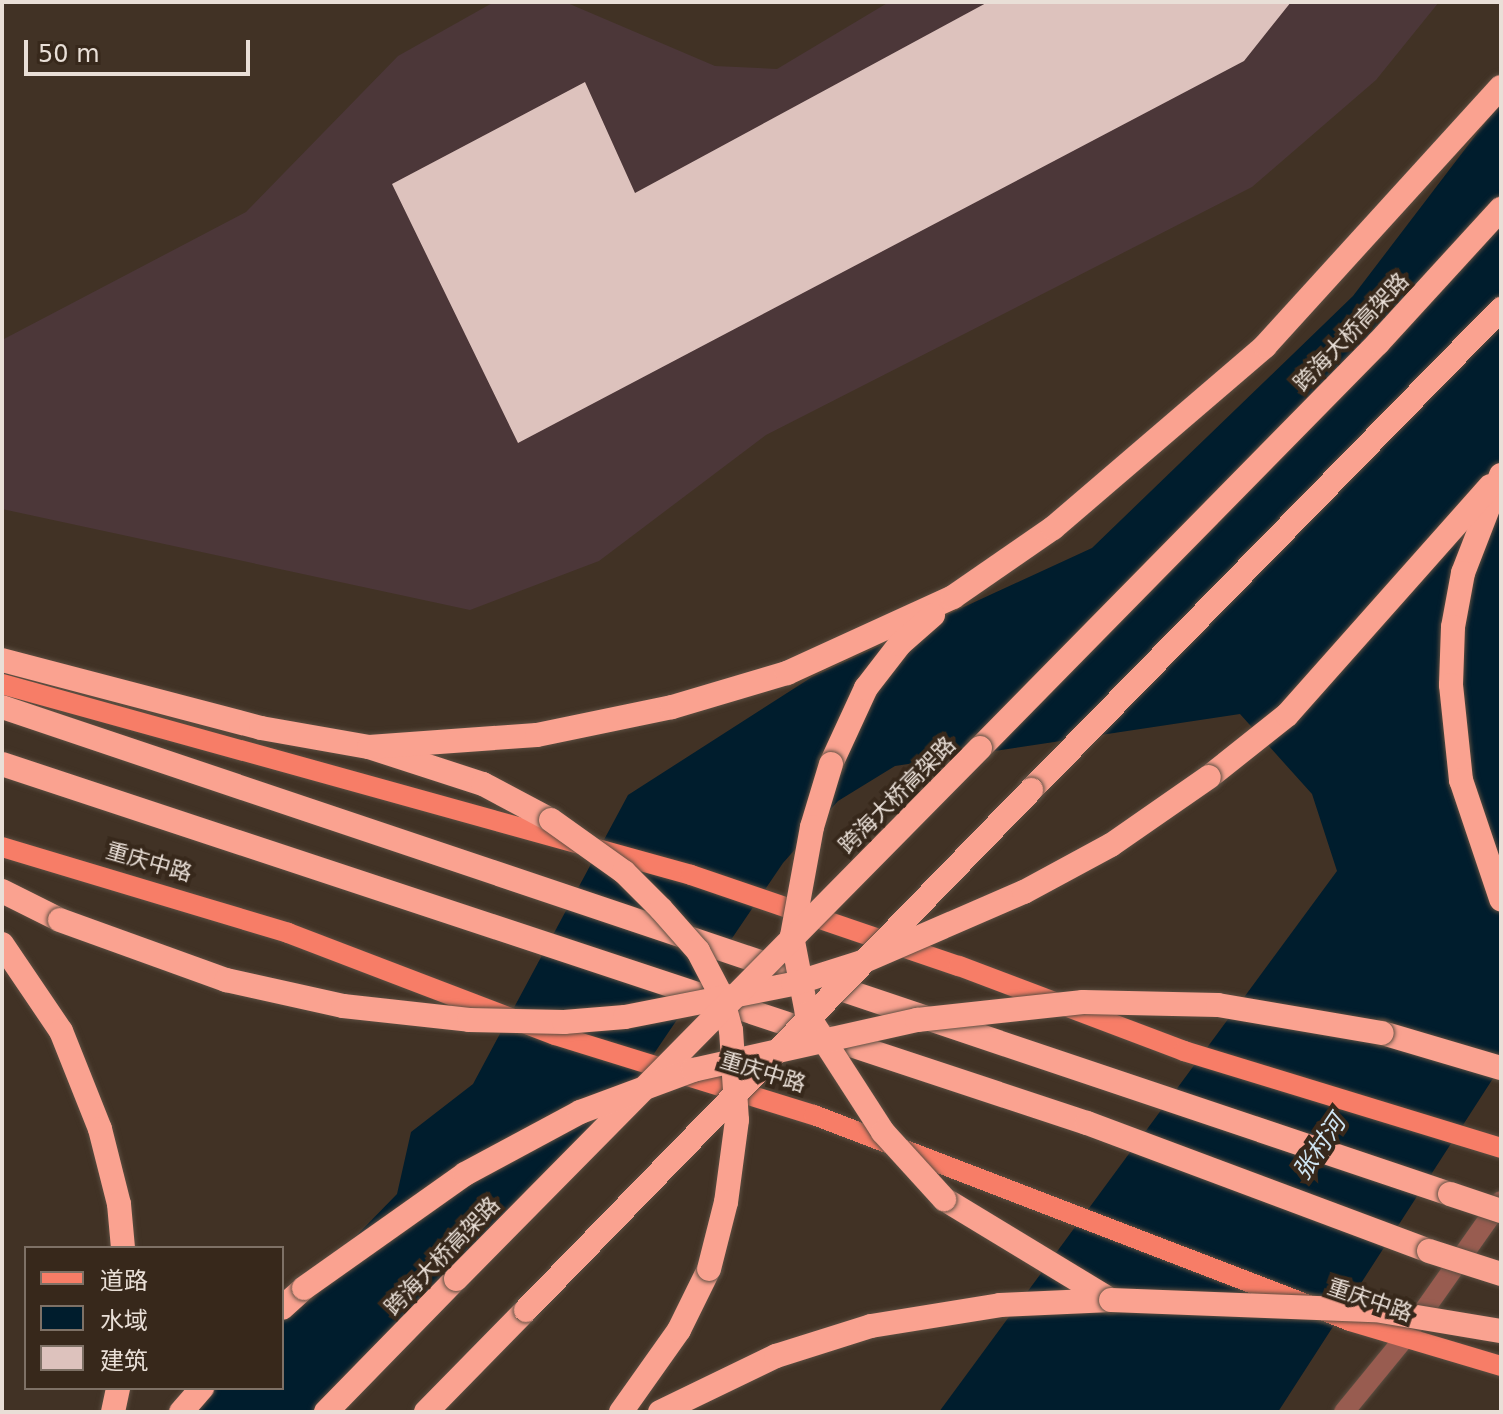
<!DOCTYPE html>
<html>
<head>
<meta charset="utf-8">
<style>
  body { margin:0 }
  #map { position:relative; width:1503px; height:1414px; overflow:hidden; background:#413225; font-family:"DejaVu Sans","Noto Sans SC",sans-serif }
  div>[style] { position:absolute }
  .industrial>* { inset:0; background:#4c3739 }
  .water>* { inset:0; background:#001d2d }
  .building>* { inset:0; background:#ddc2bd }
  .roads { filter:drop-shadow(0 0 2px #5c4e41) drop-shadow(0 0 2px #5c4e41) }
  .street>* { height:20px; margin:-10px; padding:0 10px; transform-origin:10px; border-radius:10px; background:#985c50 }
  .primary>* { height:20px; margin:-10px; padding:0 10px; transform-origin:10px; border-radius:10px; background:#f77d67 }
  .highway>* { height:24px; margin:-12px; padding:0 12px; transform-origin:12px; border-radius:12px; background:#faa290 }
  .bridges { filter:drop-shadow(0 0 2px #5c4e41) drop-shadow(0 0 2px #5c4e41) }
  .highway-bridge>* { height:24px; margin:-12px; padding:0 12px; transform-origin:12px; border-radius:12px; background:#faa290 }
  span { translate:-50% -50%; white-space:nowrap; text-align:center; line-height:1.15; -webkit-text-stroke:8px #37281b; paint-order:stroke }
  .street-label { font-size:22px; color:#e9dfd7 }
  .water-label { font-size:24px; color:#cfe5f3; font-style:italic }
  .frame { position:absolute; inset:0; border:4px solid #e9dfd7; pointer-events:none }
  .legend { position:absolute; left:24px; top:1246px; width:260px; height:144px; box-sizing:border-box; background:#37281b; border:2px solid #7e7166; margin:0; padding:10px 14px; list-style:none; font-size:24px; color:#e9dfd7 }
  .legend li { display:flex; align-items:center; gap:16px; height:40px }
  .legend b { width:40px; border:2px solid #7e7166 }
  .scale { position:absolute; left:24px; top:40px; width:226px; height:36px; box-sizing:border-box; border:4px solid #e9dfd7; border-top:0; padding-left:10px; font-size:24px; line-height:28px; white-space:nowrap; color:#e9dfd7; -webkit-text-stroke:6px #37281b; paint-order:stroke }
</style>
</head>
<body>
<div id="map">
  <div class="industrial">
    <div style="clip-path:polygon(494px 2px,565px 2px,715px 66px,777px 69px,889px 2px,1439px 2px,1376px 80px,1252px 187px,766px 435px,599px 561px,470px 610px,2px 509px,2px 340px,246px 212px,398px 56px)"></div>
  </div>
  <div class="water">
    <div style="clip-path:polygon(1501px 102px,1501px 1066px,1278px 1412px,939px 1412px,1337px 871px,1312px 794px,1240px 714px,895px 766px,838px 801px,783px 863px,582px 1160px,420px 1297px,328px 1412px,184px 1412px,207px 1388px,282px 1388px,282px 1312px,397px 1194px,411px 1132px,473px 1084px,628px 795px,812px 677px,1092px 548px,1353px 296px)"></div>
  </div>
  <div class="building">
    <div style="clip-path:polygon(988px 2px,1291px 2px,1244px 61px,518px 443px,392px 184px,585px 82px,635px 193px)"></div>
  </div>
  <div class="roads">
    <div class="street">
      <div style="left:1344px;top:1412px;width:93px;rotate:-50.7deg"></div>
      <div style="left:1403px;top:1340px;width:170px;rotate:-54.8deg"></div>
    </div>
    <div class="primary">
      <div style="left:2px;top:684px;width:715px;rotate:15.49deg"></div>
      <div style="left:691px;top:875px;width:283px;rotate:18.8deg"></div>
      <div style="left:959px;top:966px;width:241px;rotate:20.7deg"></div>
      <div style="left:1184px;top:1051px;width:332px;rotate:17deg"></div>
      <div style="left:2px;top:847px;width:299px;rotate:16.7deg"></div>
      <div style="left:288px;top:933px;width:286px;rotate:20.9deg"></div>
      <div style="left:555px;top:1035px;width:271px;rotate:17.2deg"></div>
      <div style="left:814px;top:1115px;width:574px;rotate:21.02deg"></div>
      <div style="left:1350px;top:1321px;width:158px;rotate:16.6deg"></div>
    </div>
    <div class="highway">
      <div style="left:1501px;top:475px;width:105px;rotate:111.2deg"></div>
      <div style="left:1463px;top:573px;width:55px;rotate:100.5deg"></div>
      <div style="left:1453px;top:627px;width:58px;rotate:92deg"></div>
      <div style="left:1451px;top:685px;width:96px;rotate:84deg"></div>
      <div style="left:1461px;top:780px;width:126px;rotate:71.4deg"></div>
      <div style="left:2px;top:660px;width:268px;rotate:14.7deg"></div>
      <div style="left:261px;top:728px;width:110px;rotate:10deg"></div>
      <div style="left:369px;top:747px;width:120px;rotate:18deg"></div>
      <div style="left:483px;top:784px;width:77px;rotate:27.9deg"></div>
      <div style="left:2px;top:707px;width:1528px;rotate:18.59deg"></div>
      <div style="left:369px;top:747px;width:168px;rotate:-4.1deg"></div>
      <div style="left:537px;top:735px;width:138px;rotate:-11.7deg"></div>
      <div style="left:672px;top:707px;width:120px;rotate:-16.5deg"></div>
      <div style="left:787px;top:673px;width:183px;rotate:-24.6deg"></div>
      <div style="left:953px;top:597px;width:121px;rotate:-34.6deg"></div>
      <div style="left:1053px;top:528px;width:279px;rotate:-40.6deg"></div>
      <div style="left:1265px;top:346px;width:350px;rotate:-47.7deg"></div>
      <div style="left:980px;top:748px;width:568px;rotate:-45.5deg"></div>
      <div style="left:1378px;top:343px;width:182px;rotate:-47.5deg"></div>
      <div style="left:2px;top:764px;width:1143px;rotate:18.31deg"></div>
      <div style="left:1087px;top:1123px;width:365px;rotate:20.5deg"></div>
      <div style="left:831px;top:764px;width:84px;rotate:-65.3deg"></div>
      <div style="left:866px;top:688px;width:56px;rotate:-52.3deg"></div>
      <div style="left:900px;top:644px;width:44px;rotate:-41.3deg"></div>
      <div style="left:1209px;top:777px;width:100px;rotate:-38.5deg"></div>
      <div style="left:1287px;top:715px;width:306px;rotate:-48.4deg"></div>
      <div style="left:1031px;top:790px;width:673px;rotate:-45.66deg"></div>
      <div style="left:2px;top:891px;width:65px;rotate:26.6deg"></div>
      <div style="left:2px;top:944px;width:105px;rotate:55.9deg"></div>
      <div style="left:61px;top:1031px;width:105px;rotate:68.3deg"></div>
      <div style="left:100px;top:1129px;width:77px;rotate:75.8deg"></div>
      <div style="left:119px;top:1204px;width:44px;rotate:84.8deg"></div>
      <div style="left:1382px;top:1033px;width:124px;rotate:16.4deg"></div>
      <div style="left:944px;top:1199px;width:193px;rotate:31.2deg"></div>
      <div style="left:282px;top:1308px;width:30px;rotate:-42deg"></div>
      <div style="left:113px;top:1412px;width:25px;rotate:-78deg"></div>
      <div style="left:181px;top:1412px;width:32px;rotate:-49deg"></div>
      <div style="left:326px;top:1412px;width:186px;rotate:-45.7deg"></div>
      <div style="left:426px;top:1412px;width:143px;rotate:-45.6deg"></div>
      <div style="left:621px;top:1412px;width:100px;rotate:-54.7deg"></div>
      <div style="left:679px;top:1330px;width:68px;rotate:-63.8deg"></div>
      <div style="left:660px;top:1412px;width:129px;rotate:-25.8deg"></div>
      <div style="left:776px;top:1356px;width:100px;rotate:-17.5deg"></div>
      <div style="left:871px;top:1326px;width:131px;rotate:-9.2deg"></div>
      <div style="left:1000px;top:1305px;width:111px;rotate:-2.6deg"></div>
    </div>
  </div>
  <div class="bridges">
    <div class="highway-bridge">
      <div style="left:831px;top:764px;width:66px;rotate:106.8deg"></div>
      <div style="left:812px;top:827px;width:111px;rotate:100.4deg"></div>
      <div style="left:792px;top:936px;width:79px;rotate:79.1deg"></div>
      <div style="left:807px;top:1014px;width:140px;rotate:57.2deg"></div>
      <div style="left:883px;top:1132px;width:91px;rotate:47.7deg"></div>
      <div style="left:551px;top:820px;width:90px;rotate:35.5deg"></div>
      <div style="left:624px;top:872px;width:52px;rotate:45deg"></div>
      <div style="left:661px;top:909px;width:56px;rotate:48.6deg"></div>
      <div style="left:698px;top:951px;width:52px;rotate:62.4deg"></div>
      <div style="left:722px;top:997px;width:34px;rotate:75deg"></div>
      <div style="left:731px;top:1030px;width:90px;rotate:86.2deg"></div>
      <div style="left:737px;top:1120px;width:83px;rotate:97.6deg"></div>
      <div style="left:726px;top:1202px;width:69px;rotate:104.2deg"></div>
      <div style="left:60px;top:920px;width:177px;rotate:19.9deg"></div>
      <div style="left:226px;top:980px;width:120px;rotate:12.5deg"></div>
      <div style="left:343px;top:1006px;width:127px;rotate:6.3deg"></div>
      <div style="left:469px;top:1020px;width:95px;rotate:1.2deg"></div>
      <div style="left:564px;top:1022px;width:61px;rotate:-4.7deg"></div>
      <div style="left:625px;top:1017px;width:171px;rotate:-11.1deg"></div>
      <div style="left:793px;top:984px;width:72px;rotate:-17.7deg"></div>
      <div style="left:862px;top:962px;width:176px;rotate:-23.4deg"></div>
      <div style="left:1024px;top:892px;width:99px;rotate:-28.4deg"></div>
      <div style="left:1111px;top:845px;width:119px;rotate:-34.8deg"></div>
      <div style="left:1450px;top:1194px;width:54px;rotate:18.4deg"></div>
      <div style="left:1429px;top:1251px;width:76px;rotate:17.7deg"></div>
      <div style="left:456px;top:1279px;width:746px;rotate:-45.38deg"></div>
      <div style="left:304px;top:1288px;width:197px;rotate:-35.3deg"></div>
      <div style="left:465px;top:1174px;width:131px;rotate:-28.3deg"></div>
      <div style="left:580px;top:1112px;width:121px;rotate:-20.4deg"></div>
      <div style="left:693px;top:1070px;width:230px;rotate:-12.6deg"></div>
      <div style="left:917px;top:1020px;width:167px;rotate:-6.2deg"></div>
      <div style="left:1083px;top:1002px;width:135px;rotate:1.3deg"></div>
      <div style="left:1218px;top:1005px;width:166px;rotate:9.7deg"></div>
      <div style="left:1111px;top:1300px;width:264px;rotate:2.2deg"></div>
      <div style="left:1375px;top:1310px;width:128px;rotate:9.5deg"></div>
      <div style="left:526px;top:1310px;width:725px;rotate:-45.84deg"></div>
    </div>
  </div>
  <div class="street-label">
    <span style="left:1351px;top:332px;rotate:-46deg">跨海大桥高架路</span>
    <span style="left:897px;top:795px;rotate:-45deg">跨海大桥高架路</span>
    <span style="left:149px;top:862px;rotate:16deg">重庆中路</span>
    <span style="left:763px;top:1072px;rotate:17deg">重庆中路</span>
    <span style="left:442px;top:1256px;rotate:-46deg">跨海大桥高架路</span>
    <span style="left:1370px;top:1300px;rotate:19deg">重庆中路</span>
  </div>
  <div class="water-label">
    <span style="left:1320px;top:1148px;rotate:-56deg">张村河</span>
  </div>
  <div class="frame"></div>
  <ul class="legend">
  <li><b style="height:10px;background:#f77d67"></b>道路</li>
  <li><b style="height:22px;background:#001d2d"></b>水域</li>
  <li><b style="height:22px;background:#ddc2bd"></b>建筑</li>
  </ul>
  <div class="scale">50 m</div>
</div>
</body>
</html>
